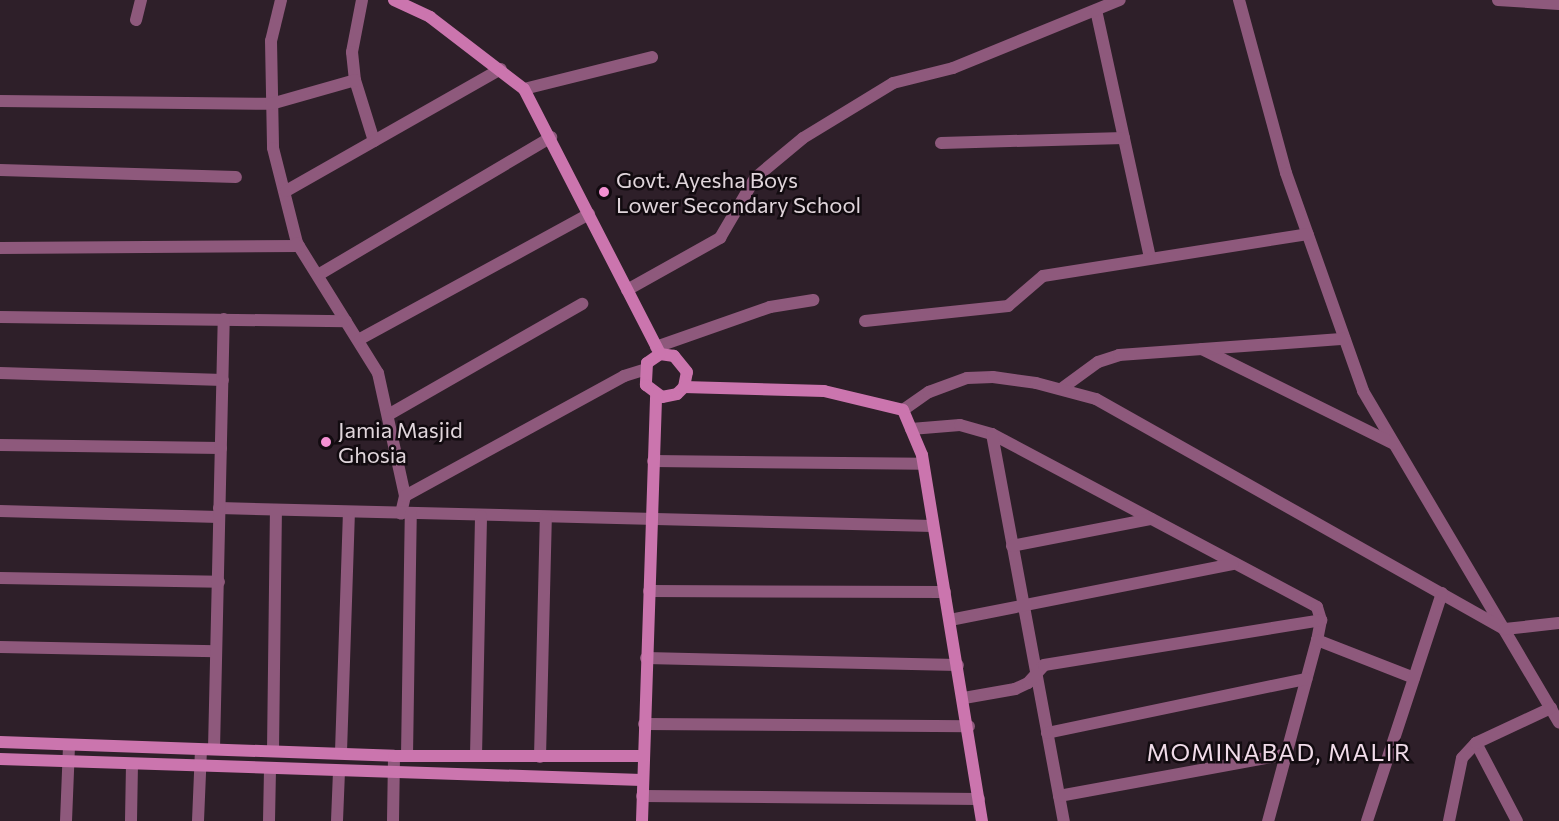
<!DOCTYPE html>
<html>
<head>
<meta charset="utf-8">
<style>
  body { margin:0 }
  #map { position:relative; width:1559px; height:821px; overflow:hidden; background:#2e1f29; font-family:Commissioner,sans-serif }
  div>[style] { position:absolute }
  .street>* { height:12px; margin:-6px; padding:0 6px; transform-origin:6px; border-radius:6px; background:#8e597c }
  .secondary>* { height:12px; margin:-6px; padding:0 6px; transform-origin:6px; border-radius:6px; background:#cb75ae }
  .dots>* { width:16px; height:16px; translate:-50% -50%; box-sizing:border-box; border:3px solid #120b10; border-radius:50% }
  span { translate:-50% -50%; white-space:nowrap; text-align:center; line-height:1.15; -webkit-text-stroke:5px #120b10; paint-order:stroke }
  .poi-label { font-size:22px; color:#e0d5db }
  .left { translate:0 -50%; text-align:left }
  .neighbourhood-label { font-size:24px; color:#f1dce9; letter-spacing:1.5px }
</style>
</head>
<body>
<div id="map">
  <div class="street">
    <div style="left:281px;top:0;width:42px;rotate:103.7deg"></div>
    <div style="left:271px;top:41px;width:107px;rotate:88.9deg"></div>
    <div style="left:273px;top:148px;width:98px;rotate:75.8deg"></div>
    <div style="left:297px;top:243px;width:153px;rotate:58.1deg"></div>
    <div style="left:378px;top:373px;width:126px;rotate:77.6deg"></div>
    <div style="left:405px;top:496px;width:18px;rotate:103deg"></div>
    <div style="left:362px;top:0;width:53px;rotate:100.9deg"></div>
    <div style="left:352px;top:52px;width:28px;rotate:84deg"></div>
    <div style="left:355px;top:80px;width:64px;rotate:72.7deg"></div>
    <div style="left:1239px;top:0;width:179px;rotate:74.8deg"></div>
    <div style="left:1286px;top:173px;width:231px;rotate:70.5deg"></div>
    <div style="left:1363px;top:391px;width:385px;rotate:59.4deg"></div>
    <div style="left:1498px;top:0;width:61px;rotate:3.8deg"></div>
    <div style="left:1096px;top:10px;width:253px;rotate:77.7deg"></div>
    <div style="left:136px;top:20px;width:21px;rotate:-76deg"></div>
    <div style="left:524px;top:89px;width:132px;rotate:-14deg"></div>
    <div style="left:0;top:101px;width:271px;rotate:0.6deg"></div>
    <div style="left:271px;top:104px;width:87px;rotate:-15.9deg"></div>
    <div style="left:941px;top:143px;width:183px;rotate:-1.6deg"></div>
    <div style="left:0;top:170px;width:236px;rotate:1.7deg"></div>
    <div style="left:286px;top:191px;width:247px;rotate:-29.6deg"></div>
    <div style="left:0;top:248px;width:299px;rotate:-0.4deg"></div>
    <div style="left:318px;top:275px;width:271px;rotate:-30.6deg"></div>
    <div style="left:627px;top:290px;width:107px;rotate:-29.2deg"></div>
    <div style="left:720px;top:238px;width:69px;rotate:-59.7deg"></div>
    <div style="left:755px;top:178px;width:62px;rotate:-39.8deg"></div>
    <div style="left:803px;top:138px;width:105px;rotate:-31.4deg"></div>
    <div style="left:893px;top:83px;width:62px;rotate:-14deg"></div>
    <div style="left:953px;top:68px;width:180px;rotate:-22.2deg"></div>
    <div style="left:0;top:317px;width:346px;rotate:0.7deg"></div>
    <div style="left:865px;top:321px;width:144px;rotate:-6deg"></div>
    <div style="left:1008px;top:306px;width:46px;rotate:-40.6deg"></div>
    <div style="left:1043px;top:276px;width:268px;rotate:-9deg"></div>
    <div style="left:360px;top:339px;width:261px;rotate:-28.6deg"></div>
    <div style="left:656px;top:347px;width:121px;rotate:-19.3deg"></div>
    <div style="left:770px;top:307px;width:44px;rotate:-9.2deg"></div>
    <div style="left:1202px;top:349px;width:214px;rotate:26.3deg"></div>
    <div style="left:0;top:373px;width:223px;rotate:1.8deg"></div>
    <div style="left:1061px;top:389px;width:46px;rotate:-36.1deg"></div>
    <div style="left:1098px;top:362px;width:22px;rotate:-18deg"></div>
    <div style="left:1119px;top:355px;width:226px;rotate:-4.1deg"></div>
    <div style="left:903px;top:410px;width:32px;rotate:-35deg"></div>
    <div style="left:929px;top:392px;width:40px;rotate:-20.2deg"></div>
    <div style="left:967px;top:378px;width:26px;rotate:-2deg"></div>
    <div style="left:993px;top:377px;width:43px;rotate:7.9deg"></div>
    <div style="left:1036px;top:383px;width:62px;rotate:14.9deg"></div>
    <div style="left:1096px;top:399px;width:469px;rotate:29.4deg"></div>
    <div style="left:1505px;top:629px;width:54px;rotate:-6.3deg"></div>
    <div style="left:388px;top:415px;width:224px;rotate:-29.8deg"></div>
    <div style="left:911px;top:429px;width:49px;rotate:-4.7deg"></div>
    <div style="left:960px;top:425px;width:33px;rotate:16deg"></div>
    <div style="left:992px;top:434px;width:368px;rotate:28deg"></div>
    <div style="left:1317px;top:607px;width:14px;rotate:73deg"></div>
    <div style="left:1321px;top:620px;width:20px;rotate:101deg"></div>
    <div style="left:1317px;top:640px;width:188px;rotate:105.1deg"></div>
    <div style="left:992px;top:434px;width:394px;rotate:79.5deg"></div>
    <div style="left:0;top:445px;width:221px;rotate:0.8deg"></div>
    <div style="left:653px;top:461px;width:270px;rotate:0.6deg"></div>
    <div style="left:405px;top:496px;width:250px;rotate:-28.7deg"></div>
    <div style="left:624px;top:376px;width:21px;rotate:-17deg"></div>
    <div style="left:219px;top:508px;width:714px;rotate:1.44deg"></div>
    <div style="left:0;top:511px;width:219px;rotate:1.6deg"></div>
    <div style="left:1012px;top:546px;width:142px;rotate:-11deg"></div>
    <div style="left:0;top:578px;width:219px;rotate:1deg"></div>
    <div style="left:649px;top:591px;width:296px;rotate:0.2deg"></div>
    <div style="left:950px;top:620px;width:288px;rotate:-11.2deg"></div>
    <div style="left:1317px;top:640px;width:104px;rotate:21.4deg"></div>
    <div style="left:0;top:647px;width:216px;rotate:1.1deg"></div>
    <div style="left:646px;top:658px;width:312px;rotate:1.3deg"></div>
    <div style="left:964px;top:698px;width:52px;rotate:-10deg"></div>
    <div style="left:1015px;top:689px;width:14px;rotate:-25deg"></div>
    <div style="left:1028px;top:683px;width:24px;rotate:-48deg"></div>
    <div style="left:1044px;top:665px;width:281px;rotate:-9.2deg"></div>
    <div style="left:644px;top:724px;width:325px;rotate:0.4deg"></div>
    <div style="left:1047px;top:733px;width:265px;rotate:-11.8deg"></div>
    <div style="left:1476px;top:743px;width:88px;rotate:62.3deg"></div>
    <div style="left:214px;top:749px;width:430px;rotate:-88.7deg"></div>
    <div style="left:273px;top:751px;width:241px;rotate:-89.3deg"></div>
    <div style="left:341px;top:752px;width:240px;rotate:-88.1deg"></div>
    <div style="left:407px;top:756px;width:242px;rotate:-89.1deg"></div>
    <div style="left:476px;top:756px;width:240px;rotate:-88.8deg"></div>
    <div style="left:540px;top:757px;width:239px;rotate:-88.6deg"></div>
    <div style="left:642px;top:796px;width:337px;rotate:0.5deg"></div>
    <div style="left:1059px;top:796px;width:232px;rotate:-10.4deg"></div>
    <div style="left:66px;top:821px;width:76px;rotate:-87.7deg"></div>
    <div style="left:131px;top:821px;width:55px;rotate:-89deg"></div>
    <div style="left:198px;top:821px;width:71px;rotate:-87.6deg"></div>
    <div style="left:269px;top:821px;width:53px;rotate:-88.9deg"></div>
    <div style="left:337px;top:821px;width:49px;rotate:-87.7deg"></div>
    <div style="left:393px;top:821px;width:65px;rotate:-89.1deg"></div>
    <div style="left:1367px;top:821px;width:240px;rotate:-71.8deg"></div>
    <div style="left:1449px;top:821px;width:64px;rotate:-78.3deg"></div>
    <div style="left:1462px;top:758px;width:21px;rotate:-47deg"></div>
    <div style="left:1476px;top:743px;width:83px;rotate:-25deg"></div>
  </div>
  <div class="secondary">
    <div style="left:394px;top:0;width:40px;rotate:25deg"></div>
    <div style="left:430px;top:17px;width:118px;rotate:37.5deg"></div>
    <div style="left:524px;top:89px;width:298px;rotate:62.8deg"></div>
    <div style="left:684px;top:387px;width:15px;rotate:-79deg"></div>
    <div style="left:687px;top:372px;width:21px;rotate:-129deg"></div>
    <div style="left:674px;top:356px;width:14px;rotate:-172deg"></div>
    <div style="left:660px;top:354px;width:16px;rotate:145deg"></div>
    <div style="left:647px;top:363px;width:22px;rotate:93deg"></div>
    <div style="left:646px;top:385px;width:20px;rotate:37deg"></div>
    <div style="left:662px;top:397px;width:15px;rotate:-11deg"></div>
    <div style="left:677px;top:394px;width:10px;rotate:-45deg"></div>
    <div style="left:684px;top:387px;width:140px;rotate:1.6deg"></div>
    <div style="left:824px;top:391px;width:81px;rotate:13.5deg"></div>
    <div style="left:903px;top:410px;width:49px;rotate:67.1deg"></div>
    <div style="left:922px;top:455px;width:371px;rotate:80.7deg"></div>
    <div style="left:0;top:742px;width:394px;rotate:2deg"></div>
    <div style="left:394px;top:756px;width:249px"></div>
    <div style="left:0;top:759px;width:642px;rotate:1.87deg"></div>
    <div style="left:642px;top:821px;width:426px;rotate:-88.1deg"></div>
  </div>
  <div class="dots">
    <div style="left:604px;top:192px;background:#f491d3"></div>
    <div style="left:326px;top:442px;background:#f491d3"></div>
  </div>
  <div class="poi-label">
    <span class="left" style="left:616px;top:192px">Govt. Ayesha Boys<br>Lower Secondary School</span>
    <span class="left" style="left:338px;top:442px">Jamia Masjid<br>Ghosia</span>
  </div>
  <div class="neighbourhood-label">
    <span style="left:1279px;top:752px">MOMINABAD, MALIR</span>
  </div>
</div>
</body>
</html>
